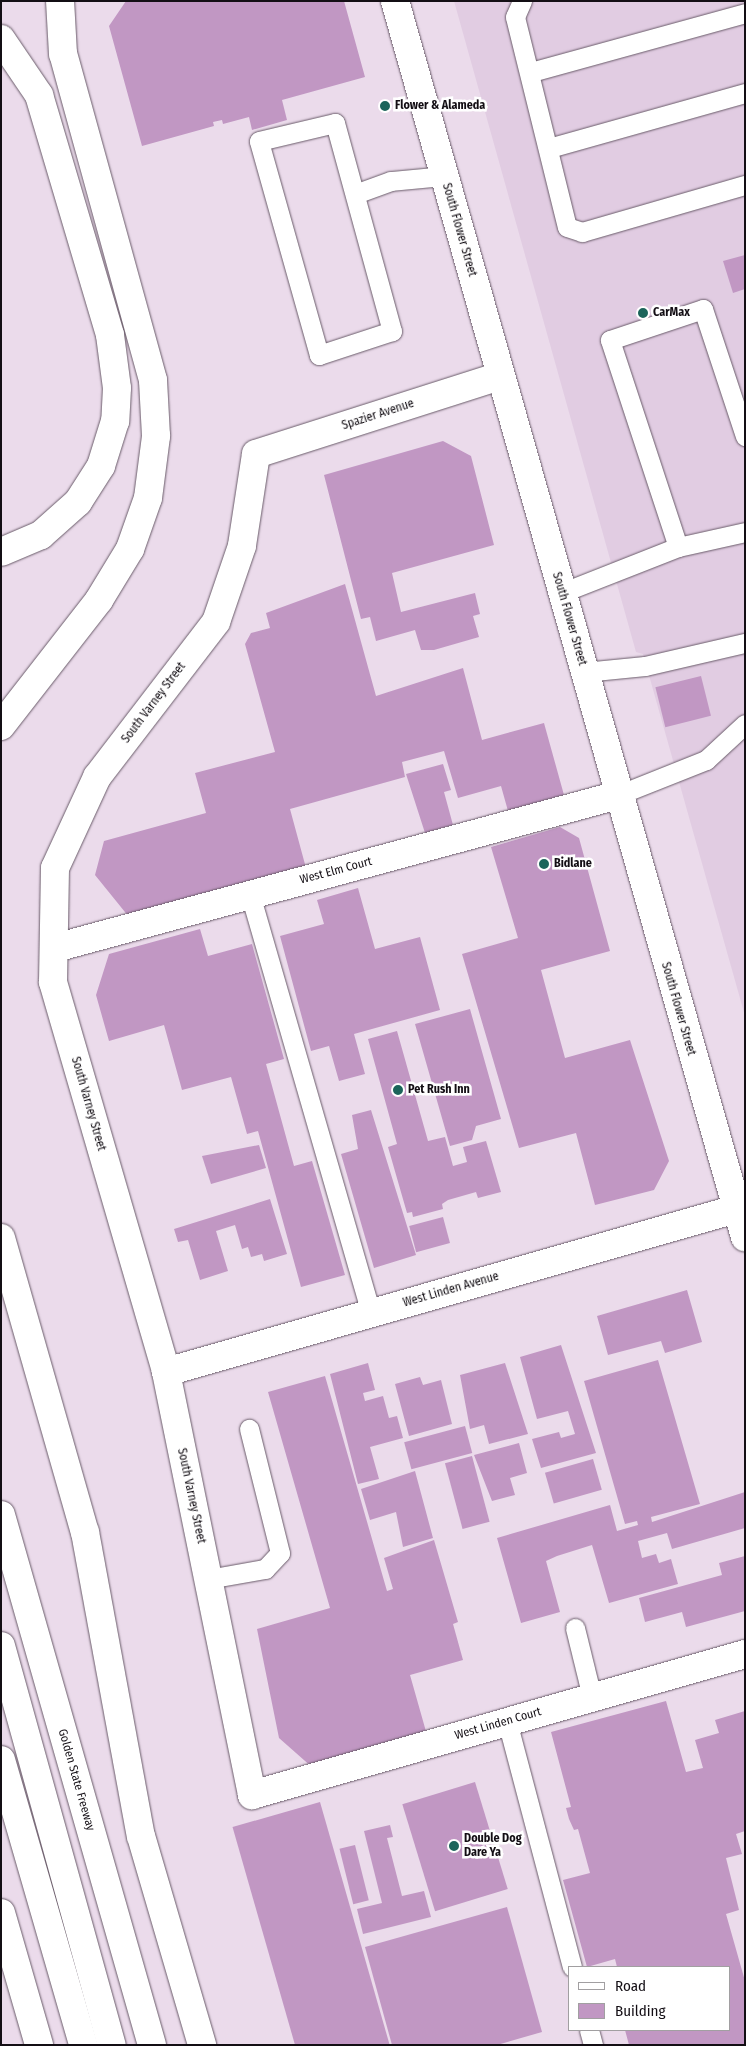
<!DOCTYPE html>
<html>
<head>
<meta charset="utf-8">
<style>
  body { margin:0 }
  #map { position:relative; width:746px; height:2046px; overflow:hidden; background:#ebdbeb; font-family:"Fira Sans Condensed",sans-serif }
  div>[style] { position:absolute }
  .built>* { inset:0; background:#e1cce2 }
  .building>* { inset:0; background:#c197c3; transform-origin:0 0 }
  .roads { filter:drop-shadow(0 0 1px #695b69) drop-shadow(0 0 1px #695b69) }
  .lane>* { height:19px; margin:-9.5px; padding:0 9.5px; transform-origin:9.5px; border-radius:9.5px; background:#fff }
  .street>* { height:28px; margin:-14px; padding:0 14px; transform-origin:14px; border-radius:14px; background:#fff }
  .secondary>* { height:28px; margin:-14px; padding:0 14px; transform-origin:14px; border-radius:14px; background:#fff }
  .highway>* { height:28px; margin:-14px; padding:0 14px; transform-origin:14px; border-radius:14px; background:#fff }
  .dots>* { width:14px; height:14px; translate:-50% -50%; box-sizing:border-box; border:2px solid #fff; border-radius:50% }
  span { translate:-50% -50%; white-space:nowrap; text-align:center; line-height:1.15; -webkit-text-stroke:5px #fff; paint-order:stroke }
  .poi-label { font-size:12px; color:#130e14; font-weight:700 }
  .left { translate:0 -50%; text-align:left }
  .street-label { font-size:12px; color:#130e14 }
  .frame { position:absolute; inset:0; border:2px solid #130e14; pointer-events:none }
  .legend { position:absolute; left:568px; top:1966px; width:162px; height:65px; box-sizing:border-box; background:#fff; border:1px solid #a19fa1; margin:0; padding:6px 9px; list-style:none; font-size:15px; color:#130e14 }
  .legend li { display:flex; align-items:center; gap:10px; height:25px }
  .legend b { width:25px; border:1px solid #a19fa1 }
</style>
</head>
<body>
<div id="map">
  <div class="built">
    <div style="clip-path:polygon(454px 1px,745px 1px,745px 1016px,643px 654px,636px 652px)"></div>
  </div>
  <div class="building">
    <div style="clip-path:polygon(126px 1px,344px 1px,365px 77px,282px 100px,287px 120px,252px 130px,249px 117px,223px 124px,222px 120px,213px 122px,214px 126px,142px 146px,109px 26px)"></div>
    <div style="clip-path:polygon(745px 255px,745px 289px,733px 293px,723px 261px)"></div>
    <div style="clip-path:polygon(443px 441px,471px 456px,494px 545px,392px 573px,401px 612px,475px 593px,480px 614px,473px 616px,479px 637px,434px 650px,421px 650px,415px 630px,376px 641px,370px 617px,361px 619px,324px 475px)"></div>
    <div style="clip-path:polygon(345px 584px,376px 696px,463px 668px,482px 740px,544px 723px,564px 795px,508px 811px,501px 786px,458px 798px,444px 751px,402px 762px,405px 777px,290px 809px,306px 868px,129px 917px,95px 875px,104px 841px,206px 813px,195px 773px,275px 752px,245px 644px,251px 633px,270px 628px,266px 613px)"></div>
    <div style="left:701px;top:676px;width:41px;height:47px;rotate:76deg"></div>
    <div style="clip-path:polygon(443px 764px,451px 790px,444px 792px,453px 825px,425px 833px,406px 774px)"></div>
    <div style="clip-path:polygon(560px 827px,579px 838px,610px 951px,541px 970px,565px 1058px,630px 1040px,669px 1161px,654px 1190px,595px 1205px,576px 1133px,519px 1148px,462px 954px,518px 938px,491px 847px)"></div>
    <div style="clip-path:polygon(358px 888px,375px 949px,420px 937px,440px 1010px,354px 1034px,365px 1074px,339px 1081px,329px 1046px,311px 1051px,280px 936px,324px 924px,317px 900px)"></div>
    <div style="clip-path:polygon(200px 929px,208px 956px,252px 944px,284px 1059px,266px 1064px,294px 1166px,312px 1161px,345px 1275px,301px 1287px,258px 1131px,247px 1134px,231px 1077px,182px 1090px,164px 1025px,109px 1041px,96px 995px,109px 954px)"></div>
    <div style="clip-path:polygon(470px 1009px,501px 1119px,476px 1126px,472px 1140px,450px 1146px,415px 1024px)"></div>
    <div style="clip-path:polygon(397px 1031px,428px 1141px,445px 1137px,453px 1166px,467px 1162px,463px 1147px,486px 1141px,501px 1192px,478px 1198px,476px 1192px,448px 1200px,442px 1204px,443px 1209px,413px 1217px,412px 1212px,407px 1213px,388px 1147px,397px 1144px,368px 1039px)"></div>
    <div style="clip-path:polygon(371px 1110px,416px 1255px,374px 1268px,341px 1154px,358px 1149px,352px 1115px)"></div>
    <div style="clip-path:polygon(259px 1145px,266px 1168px,211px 1184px,202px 1156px)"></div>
    <div style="clip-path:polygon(270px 1199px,287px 1254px,264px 1261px,262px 1254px,251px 1257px,248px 1247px,242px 1249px,235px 1225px,216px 1231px,228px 1271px,200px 1280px,188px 1240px,178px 1242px,174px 1229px)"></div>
    <div style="left:443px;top:1217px;width:27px;height:35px;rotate:75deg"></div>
    <div style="clip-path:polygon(687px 1290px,702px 1342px,665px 1353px,661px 1341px,608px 1355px,597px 1316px)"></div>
    <div style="clip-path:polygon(561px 1345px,596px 1453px,541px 1468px,532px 1439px,559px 1432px,561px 1438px,575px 1434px,568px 1411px,537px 1419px,520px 1357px)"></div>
    <div style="clip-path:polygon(658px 1360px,700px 1504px,651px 1517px,652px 1522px,745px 1492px,745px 1528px,672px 1549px,667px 1533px,638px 1541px,642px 1558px,656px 1554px,659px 1563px,671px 1559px,678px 1584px,609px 1603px,592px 1545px,557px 1556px,546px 1561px,560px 1612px,521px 1623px,497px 1538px,610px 1505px,617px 1531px,638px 1525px,637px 1521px,625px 1524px,584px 1381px)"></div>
    <div style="clip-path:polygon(368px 1363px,375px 1390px,363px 1393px,365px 1401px,383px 1396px,389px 1418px,397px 1416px,403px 1438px,370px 1447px,379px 1479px,358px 1484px,330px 1374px)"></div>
    <div style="clip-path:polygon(505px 1363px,528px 1434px,489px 1444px,484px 1425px,470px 1429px,460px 1375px)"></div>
    <div style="clip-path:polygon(325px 1376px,387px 1591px,393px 1589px,384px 1558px,434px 1540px,458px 1622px,453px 1624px,463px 1660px,410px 1675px,427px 1735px,313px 1768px,279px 1738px,257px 1629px,330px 1608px,268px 1392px)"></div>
    <div style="clip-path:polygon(420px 1377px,423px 1385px,441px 1380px,452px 1424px,409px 1436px,395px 1384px)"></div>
    <div style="left:465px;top:1426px;width:28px;height:63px;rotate:75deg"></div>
    <div style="clip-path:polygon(519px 1443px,527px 1473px,510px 1478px,515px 1495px,492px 1501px,474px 1455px)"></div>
    <div style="left:472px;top:1456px;width:68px;height:28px;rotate:75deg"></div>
    <div style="left:593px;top:1459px;width:32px;height:50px;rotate:74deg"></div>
    <div style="clip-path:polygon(415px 1471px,433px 1538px,403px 1547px,396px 1512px,370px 1520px,361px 1489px)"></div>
    <div style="clip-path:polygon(745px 1556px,745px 1611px,686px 1627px,682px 1612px,645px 1622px,639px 1598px,722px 1575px,719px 1563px)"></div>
    <div style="clip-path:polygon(666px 1701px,686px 1772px,703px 1768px,695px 1740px,719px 1733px,715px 1720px,745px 1711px,745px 1831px,736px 1834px,742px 1854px,726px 1858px,739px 1910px,726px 1914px,745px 1981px,745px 2045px,629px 2045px,625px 2030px,730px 2030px,730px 1967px,617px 1967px,615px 1959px,587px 1967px,563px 1880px,590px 1873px,578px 1829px,574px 1830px,569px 1819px,566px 1808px,571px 1807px,551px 1732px)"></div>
    <div style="left:475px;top:1782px;width:112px;height:76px;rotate:73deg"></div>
    <div style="left:320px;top:1802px;width:252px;height:91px;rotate:74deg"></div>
    <div style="clip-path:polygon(390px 1825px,393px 1837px,387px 1838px,402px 1896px,424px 1891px,431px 1917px,363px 1934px,357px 1909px,382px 1903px,364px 1831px)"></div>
    <div style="left:355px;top:1845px;width:57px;height:16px;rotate:76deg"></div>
    <div style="clip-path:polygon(507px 1907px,542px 2032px,497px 2045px,392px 2045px,365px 1947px)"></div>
  </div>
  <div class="roads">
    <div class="lane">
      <div style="left:522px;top:1px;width:17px;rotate:114deg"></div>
      <div style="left:515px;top:17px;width:216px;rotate:76.1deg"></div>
      <div style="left:567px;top:227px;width:16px;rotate:18deg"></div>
      <div style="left:582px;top:232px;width:170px;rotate:-16.1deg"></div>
      <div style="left:531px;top:72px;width:222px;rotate:-15.4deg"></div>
      <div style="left:335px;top:123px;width:216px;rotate:74.7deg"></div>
      <div style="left:392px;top:331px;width:77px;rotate:161.8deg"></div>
      <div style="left:319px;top:355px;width:222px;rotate:-105.7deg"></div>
      <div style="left:259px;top:141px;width:78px;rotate:-13.3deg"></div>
      <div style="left:549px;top:148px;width:204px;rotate:-15.7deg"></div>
      <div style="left:355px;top:194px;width:38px;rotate:-20deg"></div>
      <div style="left:391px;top:181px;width:53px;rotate:-5.4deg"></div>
      <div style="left:678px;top:547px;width:218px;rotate:-108.2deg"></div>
      <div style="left:610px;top:340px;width:98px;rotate:-18.4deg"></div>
      <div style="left:703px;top:309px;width:134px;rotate:71.7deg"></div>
      <div style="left:561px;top:593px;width:126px;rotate:-21.5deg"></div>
      <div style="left:678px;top:547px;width:69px;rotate:-12.6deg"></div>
      <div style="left:584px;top:672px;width:61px;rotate:-5.6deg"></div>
      <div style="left:645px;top:666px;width:103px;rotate:-13deg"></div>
      <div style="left:618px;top:795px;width:95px;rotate:-21.7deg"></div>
      <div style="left:706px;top:760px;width:53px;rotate:-42.7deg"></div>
      <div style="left:250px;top:894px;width:436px;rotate:73.9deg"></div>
      <div style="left:208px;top:1579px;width:58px;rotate:-10deg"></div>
      <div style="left:265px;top:1569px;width:22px;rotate:-47deg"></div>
      <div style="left:280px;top:1553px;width:128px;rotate:-104deg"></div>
      <div style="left:575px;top:1628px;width:71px;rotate:76.2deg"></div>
      <div style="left:507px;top:1721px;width:254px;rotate:75.2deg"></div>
      <div style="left:589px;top:2030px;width:16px;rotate:75deg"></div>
    </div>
    <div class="street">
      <div style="left:500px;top:376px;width:256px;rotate:162.3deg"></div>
      <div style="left:256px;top:454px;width:93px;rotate:98.7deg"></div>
      <div style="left:242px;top:546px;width:80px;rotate:108.9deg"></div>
      <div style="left:216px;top:622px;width:195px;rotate:127.5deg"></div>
      <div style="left:97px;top:777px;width:100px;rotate:114.8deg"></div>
      <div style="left:55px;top:868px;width:114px;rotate:91deg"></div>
      <div style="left:53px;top:982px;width:406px;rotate:73.8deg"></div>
      <div style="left:166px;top:1372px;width:432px;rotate:78.5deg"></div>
      <div style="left:252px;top:1795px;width:513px;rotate:-15.96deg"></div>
      <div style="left:55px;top:948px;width:583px;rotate:-15.2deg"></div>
      <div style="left:166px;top:1372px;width:593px;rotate:-15.96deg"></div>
    </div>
    <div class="secondary">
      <div style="left:395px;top:1px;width:1285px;rotate:74.19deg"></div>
    </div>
    <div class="highway">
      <div style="left:1px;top:39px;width:68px;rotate:55.8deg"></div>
      <div style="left:39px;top:95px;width:250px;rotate:73.5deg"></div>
      <div style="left:110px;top:335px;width:53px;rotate:82.5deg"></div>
      <div style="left:117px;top:388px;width:33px;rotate:93deg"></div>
      <div style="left:115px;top:421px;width:47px;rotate:107.3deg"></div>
      <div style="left:101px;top:466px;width:43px;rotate:122.6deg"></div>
      <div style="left:78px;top:502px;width:50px;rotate:138.3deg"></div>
      <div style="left:41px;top:535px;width:43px;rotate:157deg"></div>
      <div style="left:1px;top:726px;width:160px;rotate:-52.1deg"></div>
      <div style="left:99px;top:600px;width:60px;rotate:-58.7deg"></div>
      <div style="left:130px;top:549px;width:54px;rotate:-70.6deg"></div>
      <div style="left:148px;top:498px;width:63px;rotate:-82.6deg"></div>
      <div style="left:156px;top:436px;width:56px;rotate:-93.1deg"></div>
      <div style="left:153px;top:380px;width:338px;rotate:-105.4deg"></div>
      <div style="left:63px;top:54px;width:53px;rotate:-93.2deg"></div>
      <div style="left:1px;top:1238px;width:306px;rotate:74.1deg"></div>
      <div style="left:85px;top:1532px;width:309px;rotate:79.6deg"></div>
      <div style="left:141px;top:1836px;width:218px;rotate:73.7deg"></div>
      <div style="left:1px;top:1515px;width:551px;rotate:74.1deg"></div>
      <div style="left:1px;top:1646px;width:414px;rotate:74.5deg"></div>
      <div style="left:1px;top:1760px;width:297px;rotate:73.9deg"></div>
      <div style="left:1px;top:1913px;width:137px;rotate:73.9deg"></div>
    </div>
  </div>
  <div class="dots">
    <div style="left:385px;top:106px;background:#1b645a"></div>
    <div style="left:643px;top:313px;background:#1b645a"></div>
    <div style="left:544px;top:864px;background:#1b645a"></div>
    <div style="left:398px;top:1090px;background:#1b645a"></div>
    <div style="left:454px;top:1846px;background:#1b645a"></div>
  </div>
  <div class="poi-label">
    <span class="left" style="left:395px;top:106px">Flower &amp; Alameda</span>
    <span class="left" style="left:653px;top:313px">CarMax</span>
    <span class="left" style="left:554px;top:864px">Bidlane</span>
    <span class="left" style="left:408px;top:1090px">Pet Rush Inn</span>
    <span class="left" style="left:464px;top:1846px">Double Dog<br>Dare Ya</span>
  </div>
  <div class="street-label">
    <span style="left:459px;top:230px;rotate:74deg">South Flower Street</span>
    <span style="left:378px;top:415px;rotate:-18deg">Spazier Avenue</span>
    <span style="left:569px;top:619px;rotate:74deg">South Flower Street</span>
    <span style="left:154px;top:703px;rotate:-53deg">South Varney Street</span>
    <span style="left:336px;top:871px;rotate:-15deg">West Elm Court</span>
    <span style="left:678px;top:1009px;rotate:74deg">South Flower Street</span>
    <span style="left:88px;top:1104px;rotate:74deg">South Varney Street</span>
    <span style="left:451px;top:1290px;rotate:-16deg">West Linden Avenue</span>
    <span style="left:191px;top:1496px;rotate:78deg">South Varney Street</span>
    <span style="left:498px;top:1724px;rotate:-16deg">West Linden Court</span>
    <span style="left:76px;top:1780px;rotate:74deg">Golden State Freeway</span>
  </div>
  <div class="frame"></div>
  <ul class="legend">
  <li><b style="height:6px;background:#fff"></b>Road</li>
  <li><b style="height:14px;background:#c197c3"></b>Building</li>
  </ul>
</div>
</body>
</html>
